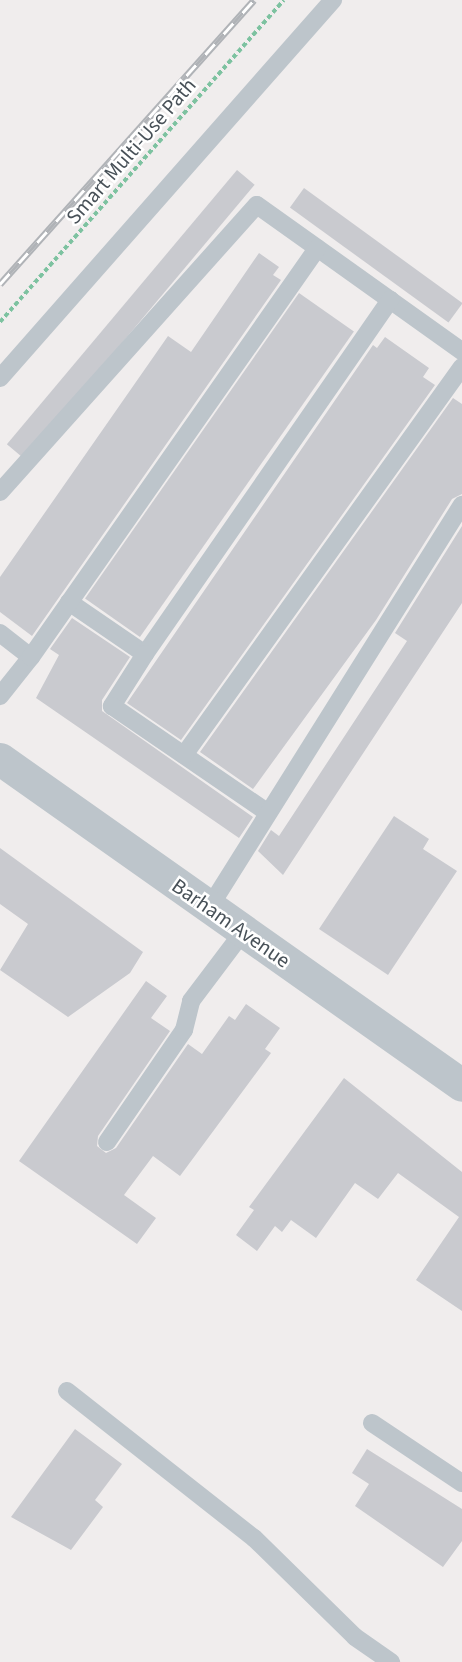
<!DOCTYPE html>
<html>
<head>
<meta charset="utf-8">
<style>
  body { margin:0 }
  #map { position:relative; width:462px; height:1662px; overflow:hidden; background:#f0eded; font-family:"Source Sans 3",sans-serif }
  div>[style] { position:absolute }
  .building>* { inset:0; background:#c9cacf; transform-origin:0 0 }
  .path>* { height:4px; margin-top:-2px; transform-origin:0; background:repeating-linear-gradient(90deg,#7dc2a0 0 4.5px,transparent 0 7.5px) }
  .lane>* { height:18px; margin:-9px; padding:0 9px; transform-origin:9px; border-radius:9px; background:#bdc5cb }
  .street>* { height:33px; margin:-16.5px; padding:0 16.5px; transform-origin:16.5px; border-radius:16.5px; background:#bdc5cb }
  .rail>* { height:7px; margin-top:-3.5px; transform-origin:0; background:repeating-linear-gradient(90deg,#fff 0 14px,#b0b3b7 0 28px); box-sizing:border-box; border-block:2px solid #b0b3b7 }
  span { translate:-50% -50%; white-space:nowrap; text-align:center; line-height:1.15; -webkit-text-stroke:5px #fff; paint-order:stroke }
  .street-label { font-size:21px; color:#485158 }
</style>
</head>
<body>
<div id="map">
  <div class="building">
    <div style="left:237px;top:170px;width:23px;height:358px;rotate:40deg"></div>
    <div style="left:304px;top:188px;width:196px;height:24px;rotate:36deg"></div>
    <div style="clip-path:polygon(259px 253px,279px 267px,273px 275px,281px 280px,32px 636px,0 612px,0 577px,168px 336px,191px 352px)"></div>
    <div style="left:299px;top:293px;width:67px;height:373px;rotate:35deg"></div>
    <div style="clip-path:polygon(385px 337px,429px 368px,423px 377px,435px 385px,181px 740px,127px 703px,373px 345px,377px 348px)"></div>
    <div style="clip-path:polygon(453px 398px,462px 404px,462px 494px,452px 499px,376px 620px,253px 789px,200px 752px)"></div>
    <div style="clip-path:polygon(462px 526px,462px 603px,283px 875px,258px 851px,271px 830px,279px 836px,407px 641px,395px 633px)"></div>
    <div style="clip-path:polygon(72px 618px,130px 657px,102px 700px,102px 711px,253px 817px,239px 838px,36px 698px,59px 655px,50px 649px)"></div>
    <div style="clip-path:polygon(394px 816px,429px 839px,423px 849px,457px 871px,388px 975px,319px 929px)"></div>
    <div style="clip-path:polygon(0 848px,143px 952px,130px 973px,68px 1017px,0 970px,28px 924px,0 904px)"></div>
    <div style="clip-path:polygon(146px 981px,167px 996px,151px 1018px,170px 1031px,98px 1136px,97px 1146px,106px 1153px,116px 1148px,188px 1044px,202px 1054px,229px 1016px,235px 1020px,246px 1004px,280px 1028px,265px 1049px,271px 1053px,180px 1176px,153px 1156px,124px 1195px,156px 1218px,137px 1244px,19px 1161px)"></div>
    <div style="clip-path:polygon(344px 1078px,462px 1172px,462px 1311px,416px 1280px,459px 1217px,398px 1173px,378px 1199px,355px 1183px,316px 1238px,291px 1220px,282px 1232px,275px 1226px,257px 1251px,236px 1235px,254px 1210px,249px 1207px)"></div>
    <div style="clip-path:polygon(75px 1429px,122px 1464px,95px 1500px,103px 1507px,71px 1550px,11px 1517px)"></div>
    <div style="clip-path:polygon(367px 1449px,462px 1509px,462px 1541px,443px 1567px,355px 1506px,369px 1484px,352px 1473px)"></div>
  </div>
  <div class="path">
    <div style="left:0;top:322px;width:429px;rotate:-48.6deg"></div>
  </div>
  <div class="lane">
    <div style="left:0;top:378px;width:504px;rotate:-48.62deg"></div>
    <div style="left:0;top:492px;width:385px;rotate:-48.2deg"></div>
    <div style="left:257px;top:205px;width:252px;rotate:35.5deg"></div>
    <div style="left:69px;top:602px;width:92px;rotate:34.4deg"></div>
    <div style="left:145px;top:654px;width:431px;rotate:-55.3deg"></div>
    <div style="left:0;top:633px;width:39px;rotate:38deg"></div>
    <div style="left:31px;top:657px;width:50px;rotate:128.5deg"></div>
    <div style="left:145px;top:654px;width:62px;rotate:122.4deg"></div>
    <div style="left:112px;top:706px;width:189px;rotate:34.4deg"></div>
    <div style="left:31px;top:657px;width:499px;rotate:-55deg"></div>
    <div style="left:184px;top:755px;width:477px;rotate:-54.4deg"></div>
    <div style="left:209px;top:908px;width:476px;rotate:-57.9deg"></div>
    <div style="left:107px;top:1142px;width:136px;rotate:-55.5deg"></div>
    <div style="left:184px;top:1030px;width:30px;rotate:-76deg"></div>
    <div style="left:191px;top:1001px;width:86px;rotate:-53deg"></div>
    <div style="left:67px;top:1391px;width:238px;rotate:38.2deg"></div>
    <div style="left:254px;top:1538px;width:141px;rotate:44.4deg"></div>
    <div style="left:355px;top:1637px;width:44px;rotate:34.8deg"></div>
    <div style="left:372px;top:1423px;width:108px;rotate:33.7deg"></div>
  </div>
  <div class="street">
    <div style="left:0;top:759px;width:565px;rotate:35.21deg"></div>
  </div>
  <div class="rail">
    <div style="left:0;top:284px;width:381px;rotate:-48.2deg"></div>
  </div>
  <div class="street-label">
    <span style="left:131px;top:151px;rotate:-49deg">Smart Multi-Use Path</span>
    <span style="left:231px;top:923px;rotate:35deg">Barham Avenue</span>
  </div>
</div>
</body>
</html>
